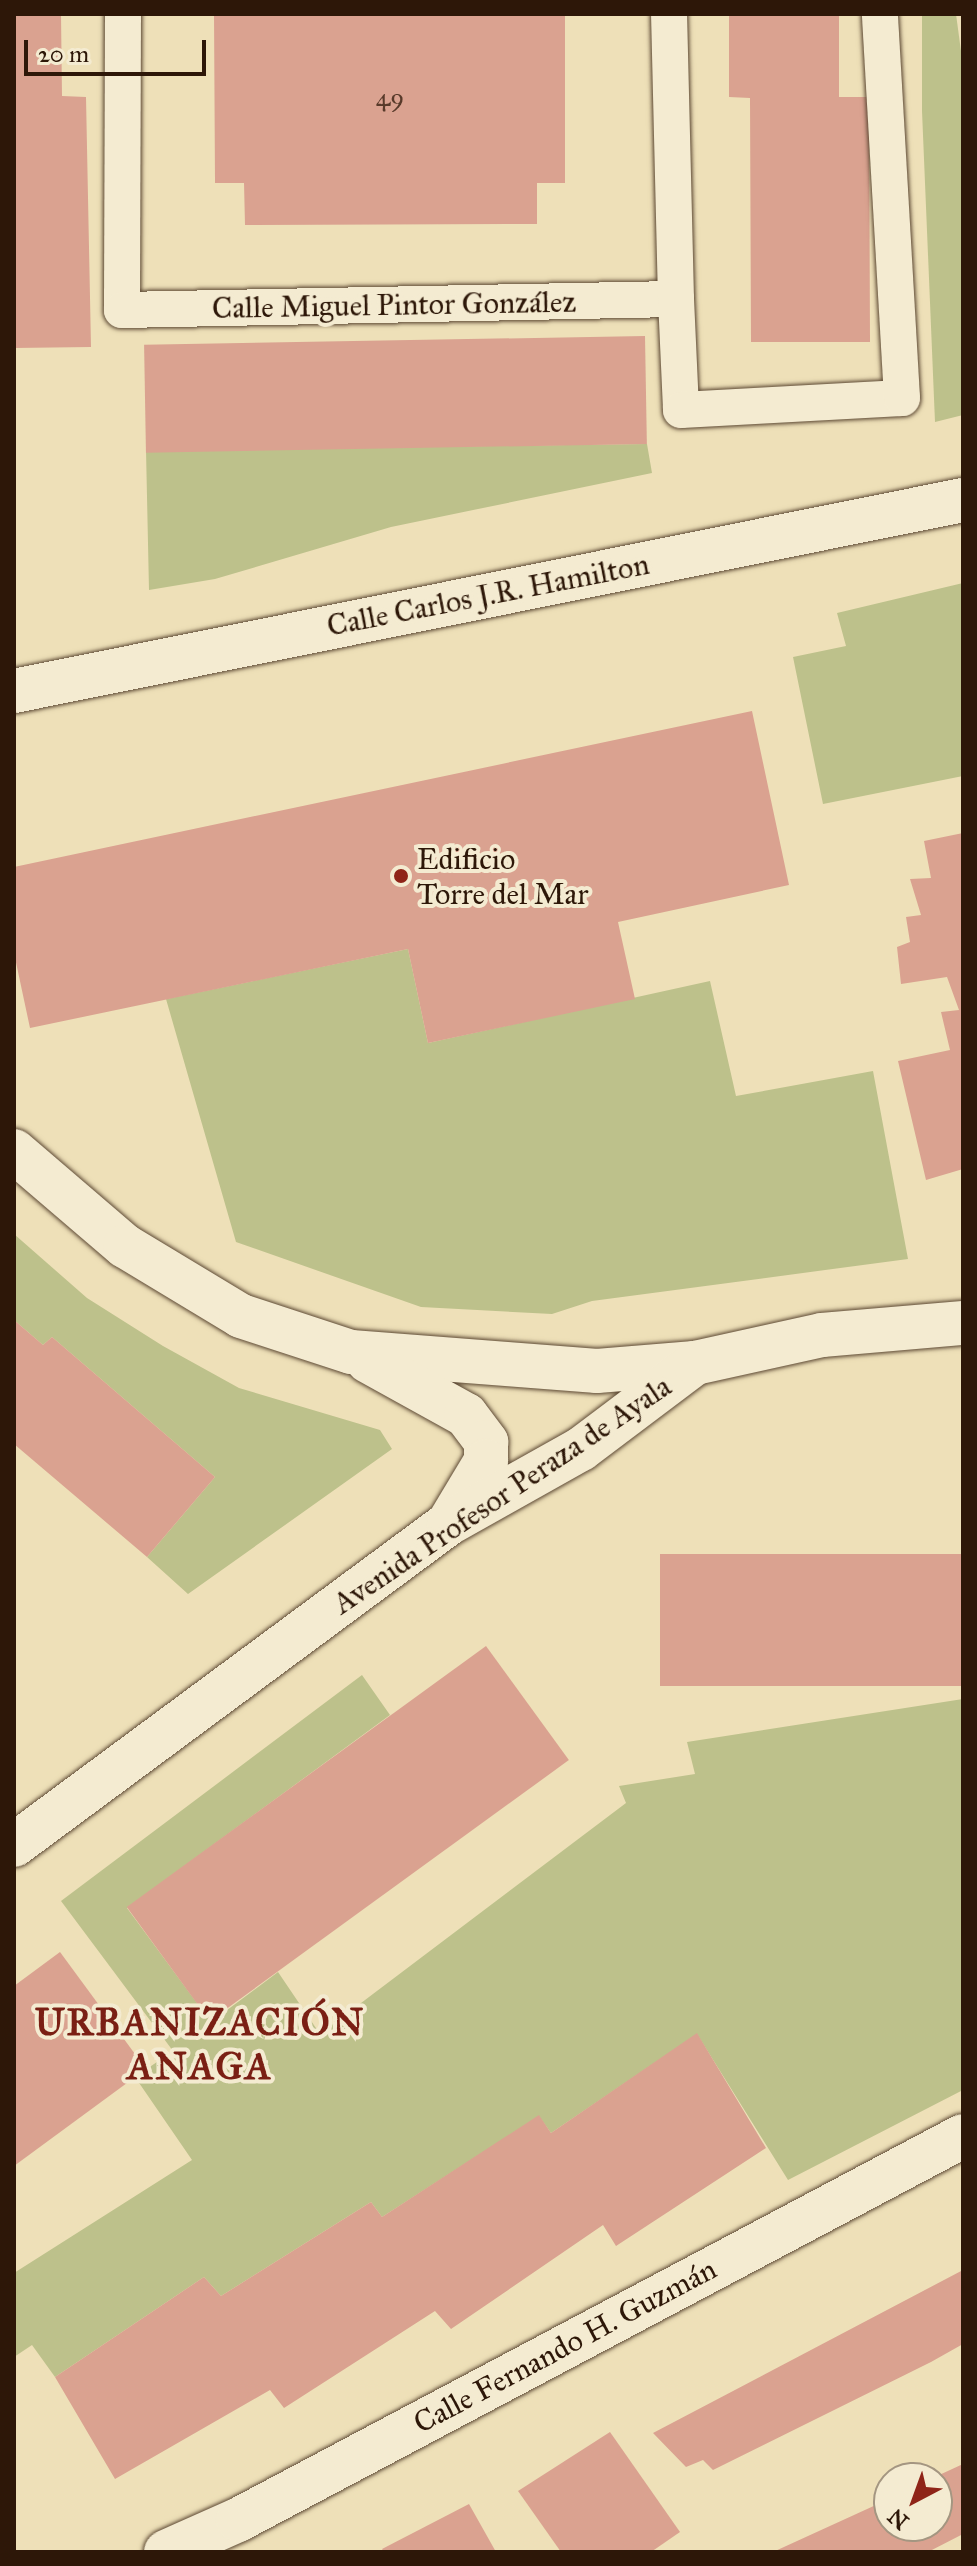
<!DOCTYPE html>
<html>
<head>
<meta charset="utf-8">
<style>
  body { margin:0 }
  #map { position:relative; width:977px; height:2566px; overflow:hidden; background:#eee0b8; font-family:"IM FELL Great Primer",serif }
  div>[style] { position:absolute }
  .green>* { inset:0; background:#bdc18b }
  .building>* { inset:0; background:#daa290; transform-origin:0 0 }
  .roads { filter:drop-shadow(0 0 2px #5d4934) drop-shadow(0 0 2px #5d4934) }
  .lane>* { height:36px; margin:-18px; padding:0 18px; transform-origin:18px; border-radius:18px; background:#f4ebd1 }
  .street>* { height:44px; margin:-22px; padding:0 22px; transform-origin:22px; border-radius:22px; background:#f4ebd1 }
  .dots>* { width:22px; height:22px; translate:-50% -50%; box-sizing:border-box; border:4px solid #f4ebd1; border-radius:50% }
  span { translate:-50% -50%; white-space:nowrap; text-align:center; line-height:1.15; -webkit-text-stroke:8px #f4ebd1; paint-order:stroke }
  .number-label { font-size:26px; color:#583a2a }
  .number-label span { -webkit-text-stroke-width:0 }
  .street-label { font-size:30px; color:#2d1708 }
  .poi-label { font-size:30px; color:#2d1708 }
  .left { translate:0 -50%; text-align:left }
  .district-label { font-size:38px; color:#7a1f14; font-weight:700; letter-spacing:2px }
  .frame { position:absolute; inset:0; border:16px solid #2d1708; pointer-events:none }
  .north { position:absolute; left:873px; top:2462px; width:80px; height:80px; box-sizing:border-box; background:#f4ebd1; border:2px solid #a49681; border-radius:50%; rotate:221deg; font-size:22px; font-weight:700; line-height:32px; text-align:center; color:#2d1708 }
  .north::after { content:''; display:block; margin:auto; width:28px; height:36px; background:#8f2418; clip-path:polygon(50% 0,100% 100%,50% 72%,0 100%) }
  .scale { position:absolute; left:24px; top:40px; width:182px; height:36px; box-sizing:border-box; border:4px solid #2d1708; border-top:0; padding-left:10px; font-size:24px; line-height:28px; white-space:nowrap; color:#2d1708; -webkit-text-stroke:6px #f4ebd1; paint-order:stroke }
</style>
</head>
<body>
<div id="map">
  <div class="green">
    <div style="clip-path:polygon(922px 14px,956px 14px,963px 66px,963px 415px,935px 422px,922px 111px)"></div>
    <div style="clip-path:polygon(647px 444px,652px 473px,391px 527px,215px 579px,149px 590px,146px 450px)"></div>
    <div style="clip-path:polygon(963px 583px,963px 776px,823px 804px,793px 657px,846px 646px,837px 613px)"></div>
    <div style="clip-path:polygon(408px 949px,428px 1043px,710px 981px,736px 1096px,873px 1071px,908px 1259px,592px 1301px,552px 1314px,421px 1307px,236px 1242px,166px 999px)"></div>
    <div style="clip-path:polygon(14px 1234px,87px 1298px,163px 1346px,239px 1388px,380px 1430px,392px 1449px,188px 1594px,147px 1557px,215px 1477px,52px 1337px,43px 1345px,14px 1320px)"></div>
    <div style="clip-path:polygon(362px 1675px,390px 1715px,127px 1908px,211px 2022px,278px 1972px,320px 2034px,626px 1803px,619px 1786px,695px 1774px,687px 1742px,963px 1699px,963px 2090px,788px 2180px,697px 2034px,551px 2133px,539px 2116px,382px 2217px,371px 2202px,221px 2296px,204px 2277px,55px 2377px,32px 2345px,14px 2357px,14px 2273px,192px 2160px,135px 2077px,173px 2051px,61px 1901px)"></div>
  </div>
  <div class="building">
    <div style="clip-path:polygon(14px 14px,61px 14px,62px 96px,86px 97px,91px 347px,14px 348px)"></div>
    <div style="clip-path:polygon(214px 14px,565px 14px,565px 183px,537px 183px,537px 224px,245px 225px,244px 183px,215px 183px)"></div>
    <div style="clip-path:polygon(729px 14px,839px 14px,839px 97px,869px 97px,870px 342px,751px 342px,750px 98px,729px 97px)"></div>
    <div style="left:645px;top:336px;width:108px;height:501px;rotate:89deg"></div>
    <div style="clip-path:polygon(752px 711px,789px 885px,618px 922px,635px 999px,428px 1043px,408px 949px,30px 1028px,14px 953px,14px 867px)"></div>
    <div style="clip-path:polygon(963px 833px,963px 1169px,926px 1180px,898px 1061px,950px 1050px,941px 1012px,959px 1010px,947px 977px,901px 984px,897px 947px,910px 942px,906px 917px,921px 915px,910px 879px,931px 878px,924px 841px)"></div>
    <div style="clip-path:polygon(14px 1320px,43px 1345px,52px 1337px,215px 1477px,147px 1557px,14px 1444px)"></div>
    <div style="left:963px;top:1554px;width:132px;height:303px;rotate:90deg"></div>
    <div style="left:486px;top:1646px;width:141px;height:444px;rotate:54deg"></div>
    <div style="clip-path:polygon(60px 1952px,146px 2069px,14px 2166px,14px 1986px)"></div>
    <div style="clip-path:polygon(697px 2033px,766px 2148px,616px 2246px,603px 2225px,451px 2329px,435px 2311px,284px 2408px,270px 2390px,115px 2479px,55px 2377px,204px 2277px,221px 2296px,371px 2202px,382px 2217px,539px 2115px,551px 2133px)"></div>
    <div style="clip-path:polygon(963px 2270px,963px 2344px,931px 2362px,713px 2470px,703px 2460px,686px 2467px,653px 2433px)"></div>
    <div style="clip-path:polygon(610px 2432px,680px 2532px,651px 2552px,561px 2552px,518px 2491px)"></div>
    <div style="clip-path:polygon(963px 2464px,963px 2534px,928px 2552px,773px 2552px,889px 2499px,889px 2526px,937px 2526px,937px 2476px)"></div>
    <div style="clip-path:polygon(469px 2504px,496px 2552px,384px 2552px,382px 2549px)"></div>
  </div>
  <div class="roads">
    <div class="lane">
      <div style="left:123px;top:14px;width:296px;rotate:90.2deg"></div>
      <div style="left:122px;top:310px;width:554px;rotate:-1.14deg"></div>
      <div style="left:676px;top:299px;width:285px;rotate:-91.4deg"></div>
      <div style="left:676px;top:299px;width:111px;rotate:87.4deg"></div>
      <div style="left:681px;top:410px;width:221px;rotate:-3.1deg"></div>
      <div style="left:902px;top:398px;width:385px;rotate:-93.3deg"></div>
    </div>
    <div class="street">
      <div style="left:14px;top:691px;width:968px;rotate:-11.38deg"></div>
      <div style="left:14px;top:1151px;width:146px;rotate:40.6deg"></div>
      <div style="left:125px;top:1246px;width:135px;rotate:31.1deg"></div>
      <div style="left:241px;top:1316px;width:116px;rotate:18.1deg"></div>
      <div style="left:351px;top:1352px;width:247px;rotate:4.4deg"></div>
      <div style="left:597px;top:1371px;width:98px;rotate:-4.7deg"></div>
      <div style="left:368px;top:1361px;width:112px;rotate:28.9deg"></div>
      <div style="left:466px;top:1415px;width:34px;rotate:53deg"></div>
      <div style="left:486px;top:1442px;width:19px;rotate:90deg"></div>
      <div style="left:486px;top:1461px;width:70px;rotate:121deg"></div>
      <div style="left:14px;top:1845px;width:541px;rotate:-36.51deg"></div>
      <div style="left:449px;top:1523px;width:151px;rotate:-29.3deg"></div>
      <div style="left:581px;top:1449px;width:143px;rotate:-37deg"></div>
      <div style="left:695px;top:1363px;width:130px;rotate:-12.4deg"></div>
      <div style="left:822px;top:1335px;width:142px;rotate:-4.9deg"></div>
      <div style="left:166px;top:2552px;width:79px;rotate:-24deg"></div>
      <div style="left:238px;top:2520px;width:820px;rotate:-27.91deg"></div>
    </div>
  </div>
  <div class="dots">
    <div style="left:401px;top:876px;background:#8f2418"></div>
  </div>
  <div class="number-label">
    <span style="left:390px;top:98px">49</span>
  </div>
  <div class="street-label">
    <span style="left:394px;top:305px;rotate:-1deg">Calle Miguel Pintor González</span>
    <span style="left:488px;top:595px;rotate:-11deg">Calle Carlos J.R. Hamilton</span>
    <span style="left:502px;top:1495px;rotate:-34deg">Avenida Profesor Peraza de Ayala</span>
    <span style="left:565px;top:2346px;rotate:-28deg">Calle Fernando H. Guzmán</span>
  </div>
  <div class="poi-label">
    <span class="left" style="left:417px;top:876px">Edificio<br>Torre del Mar</span>
  </div>
  <div class="district-label">
    <span style="left:200px;top:2045px">URBANIZACIÓN<br>ANAGA</span>
  </div>
  <div class="frame"></div>
  <div class="north">N</div>
  <div class="scale">20 m</div>
</div>
</body>
</html>
